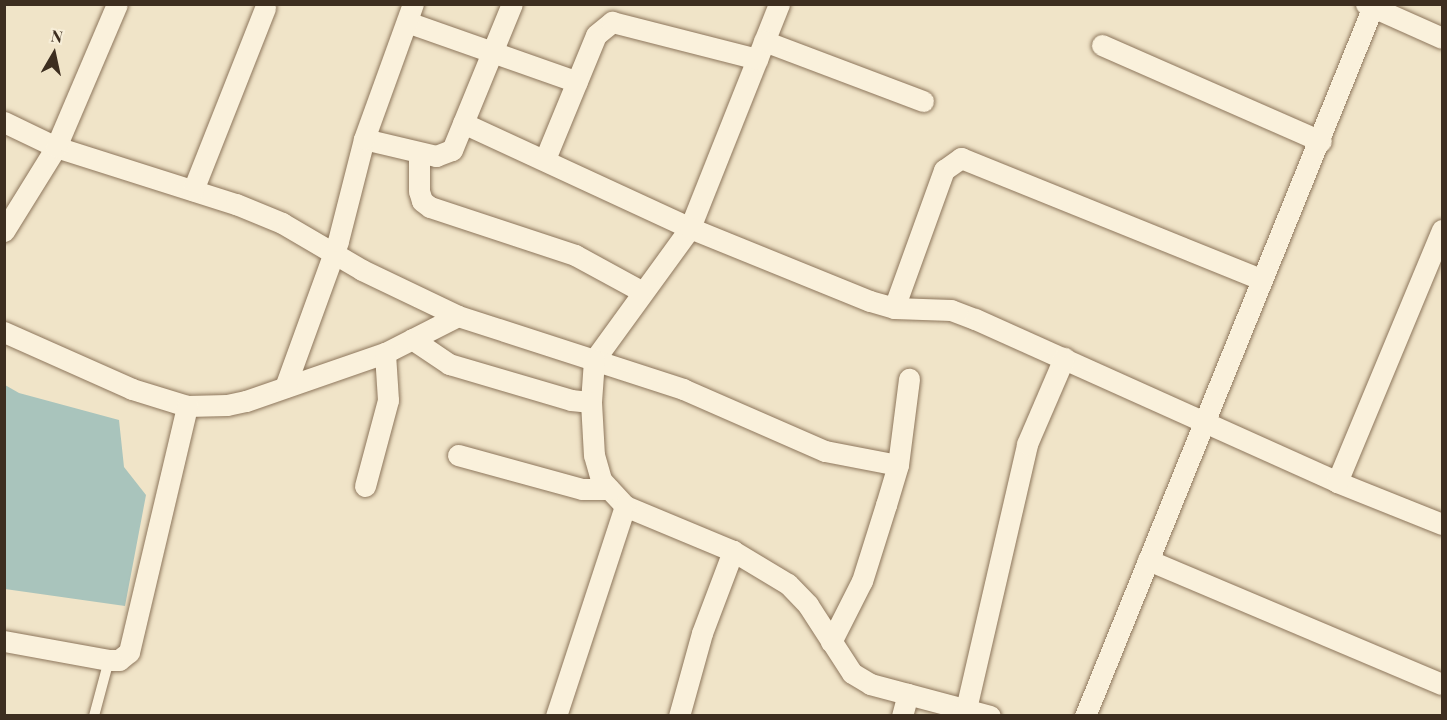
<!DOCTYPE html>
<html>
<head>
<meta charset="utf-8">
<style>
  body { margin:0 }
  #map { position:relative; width:1447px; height:720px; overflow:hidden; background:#f0e4c8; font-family:"Playfair Display",serif }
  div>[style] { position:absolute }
  .water>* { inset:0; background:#a9c4bc }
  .roads { filter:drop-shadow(0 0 2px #8d765c) drop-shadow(0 0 2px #8d765c) }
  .lane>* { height:10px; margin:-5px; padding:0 5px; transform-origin:5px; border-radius:5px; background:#faf1dc }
  .street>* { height:21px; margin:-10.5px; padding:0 10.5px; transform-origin:10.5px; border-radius:10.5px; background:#faf1dc }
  span { translate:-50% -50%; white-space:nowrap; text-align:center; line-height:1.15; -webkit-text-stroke:4.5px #f7eed8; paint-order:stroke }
  .frame { position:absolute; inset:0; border:6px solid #3d2e20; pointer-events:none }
  .north { position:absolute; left:24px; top:24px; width:60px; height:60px; -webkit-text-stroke:4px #f7eed8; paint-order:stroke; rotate:9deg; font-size:16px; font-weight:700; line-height:24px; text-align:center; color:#3d2e20 }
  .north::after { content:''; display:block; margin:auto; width:21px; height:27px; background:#3d2e20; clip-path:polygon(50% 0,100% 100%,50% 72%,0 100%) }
</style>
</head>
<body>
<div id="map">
  <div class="water">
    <div style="clip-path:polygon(5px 385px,19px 393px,119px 420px,124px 467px,146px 495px,125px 606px,5px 589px)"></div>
  </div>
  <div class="roads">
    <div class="lane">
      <div style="left:94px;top:716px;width:58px;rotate:-75deg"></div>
    </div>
    <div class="street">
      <div style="left:779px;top:4px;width:241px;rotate:111.7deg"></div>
      <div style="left:690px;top:228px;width:163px;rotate:126deg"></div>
      <div style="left:594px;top:360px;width:94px;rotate:18deg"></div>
      <div style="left:683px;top:389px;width:155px;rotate:23.6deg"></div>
      <div style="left:825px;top:451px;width:74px;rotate:10.9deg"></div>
      <div style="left:1366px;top:4px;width:83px;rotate:24.1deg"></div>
      <div style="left:407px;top:22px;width:180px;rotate:19.4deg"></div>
      <div style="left:764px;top:41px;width:170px;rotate:20.7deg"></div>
      <div style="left:1102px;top:45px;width:239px;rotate:23.7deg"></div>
      <div style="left:4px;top:122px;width:58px;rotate:25.7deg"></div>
      <div style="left:56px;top:147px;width:189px;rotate:17.6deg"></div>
      <div style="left:236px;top:204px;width:50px;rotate:22.4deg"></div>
      <div style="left:282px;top:223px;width:93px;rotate:30.4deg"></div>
      <div style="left:362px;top:270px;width:106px;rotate:25.6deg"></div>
      <div style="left:463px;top:123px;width:250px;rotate:24.8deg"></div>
      <div style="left:690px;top:228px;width:194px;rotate:22.1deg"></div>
      <div style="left:870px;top:301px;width:25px;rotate:16deg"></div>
      <div style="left:894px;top:308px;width:57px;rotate:2deg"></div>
      <div style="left:951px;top:310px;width:26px;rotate:21deg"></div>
      <div style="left:975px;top:319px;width:397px;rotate:24.2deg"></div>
      <div style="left:1337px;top:482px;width:113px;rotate:21.8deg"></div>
      <div style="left:364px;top:139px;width:74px;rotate:13.3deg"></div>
      <div style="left:436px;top:156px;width:17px;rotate:-21deg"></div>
      <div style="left:452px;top:150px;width:158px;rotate:-67.7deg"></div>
      <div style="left:419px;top:154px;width:37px;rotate:90deg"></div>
      <div style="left:419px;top:191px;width:10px;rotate:73deg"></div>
      <div style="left:422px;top:201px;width:10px;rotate:37deg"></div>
      <div style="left:430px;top:207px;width:153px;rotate:18.3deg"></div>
      <div style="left:575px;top:255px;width:75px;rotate:28.6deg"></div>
      <div style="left:545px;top:159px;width:134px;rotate:-67.6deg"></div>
      <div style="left:596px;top:35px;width:21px;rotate:-39deg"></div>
      <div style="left:612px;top:22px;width:150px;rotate:14.3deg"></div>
      <div style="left:193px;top:190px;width:196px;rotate:-68.4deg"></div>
      <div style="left:4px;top:231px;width:99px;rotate:-58.2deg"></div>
      <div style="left:56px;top:147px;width:155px;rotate:-66.9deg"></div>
      <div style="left:894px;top:308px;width:147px;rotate:-70.1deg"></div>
      <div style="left:944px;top:170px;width:21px;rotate:-35deg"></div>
      <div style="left:961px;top:158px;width:323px;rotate:22deg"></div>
      <div style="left:4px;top:332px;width:140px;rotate:24deg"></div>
      <div style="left:132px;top:389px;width:58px;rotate:17.2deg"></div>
      <div style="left:187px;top:406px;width:40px;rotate:-1.4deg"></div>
      <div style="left:227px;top:405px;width:19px;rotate:-12deg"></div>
      <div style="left:246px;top:401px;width:147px;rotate:-19.1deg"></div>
      <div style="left:385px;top:353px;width:82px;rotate:-26.9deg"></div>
      <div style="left:458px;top:316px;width:143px;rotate:17.9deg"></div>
      <div style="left:594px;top:360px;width:42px;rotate:94.1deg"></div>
      <div style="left:591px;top:402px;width:53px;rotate:86.8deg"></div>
      <div style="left:594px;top:455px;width:26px;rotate:74deg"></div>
      <div style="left:601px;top:480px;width:35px;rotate:47deg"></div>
      <div style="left:625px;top:506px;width:117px;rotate:22.6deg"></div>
      <div style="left:733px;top:551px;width:64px;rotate:31deg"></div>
      <div style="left:788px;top:584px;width:29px;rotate:46deg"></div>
      <div style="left:808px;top:605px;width:81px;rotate:57.1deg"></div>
      <div style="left:852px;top:673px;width:21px;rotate:31deg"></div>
      <div style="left:870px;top:684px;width:124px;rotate:14.9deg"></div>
      <div style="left:412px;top:339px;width:45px;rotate:34deg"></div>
      <div style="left:449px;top:364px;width:127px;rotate:16.4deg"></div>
      <div style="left:571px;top:400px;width:20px;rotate:6deg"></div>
      <div style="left:285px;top:387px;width:155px;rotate:-70deg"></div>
      <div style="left:338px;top:241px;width:105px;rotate:-75.7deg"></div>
      <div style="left:364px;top:139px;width:144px;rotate:-70.1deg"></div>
      <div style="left:458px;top:455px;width:129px;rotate:15.3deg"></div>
      <div style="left:582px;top:489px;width:27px"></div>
      <div style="left:1337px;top:482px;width:273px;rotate:-67.4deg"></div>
      <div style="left:365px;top:486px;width:89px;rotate:-75deg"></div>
      <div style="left:388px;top:400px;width:47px;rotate:-93.7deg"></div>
      <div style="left:1148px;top:560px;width:319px;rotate:22.9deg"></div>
      <div style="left:4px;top:641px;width:107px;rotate:10.3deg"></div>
      <div style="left:109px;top:660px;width:10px"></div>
      <div style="left:119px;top:660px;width:13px;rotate:-39deg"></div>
      <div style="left:129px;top:652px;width:253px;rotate:-76.7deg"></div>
      <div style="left:831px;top:642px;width:68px;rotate:-63.1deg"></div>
      <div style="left:862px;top:581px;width:80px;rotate:-72.5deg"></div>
      <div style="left:886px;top:505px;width:42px;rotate:-73.3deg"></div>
      <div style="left:898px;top:465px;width:87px;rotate:-82.7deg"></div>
      <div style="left:966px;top:709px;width:272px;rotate:-77deg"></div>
      <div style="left:1027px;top:444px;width:94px;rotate:-66.7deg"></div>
      <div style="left:556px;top:716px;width:221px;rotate:-71.8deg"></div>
      <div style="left:679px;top:716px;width:86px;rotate:-74.5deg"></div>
      <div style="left:702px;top:633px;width:88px;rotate:-69.3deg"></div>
      <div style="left:902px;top:716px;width:23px;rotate:-75deg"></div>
      <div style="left:1085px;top:716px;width:768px;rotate:-67.91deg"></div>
    </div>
  </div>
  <div class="frame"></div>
  <div class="north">N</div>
</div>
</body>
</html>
